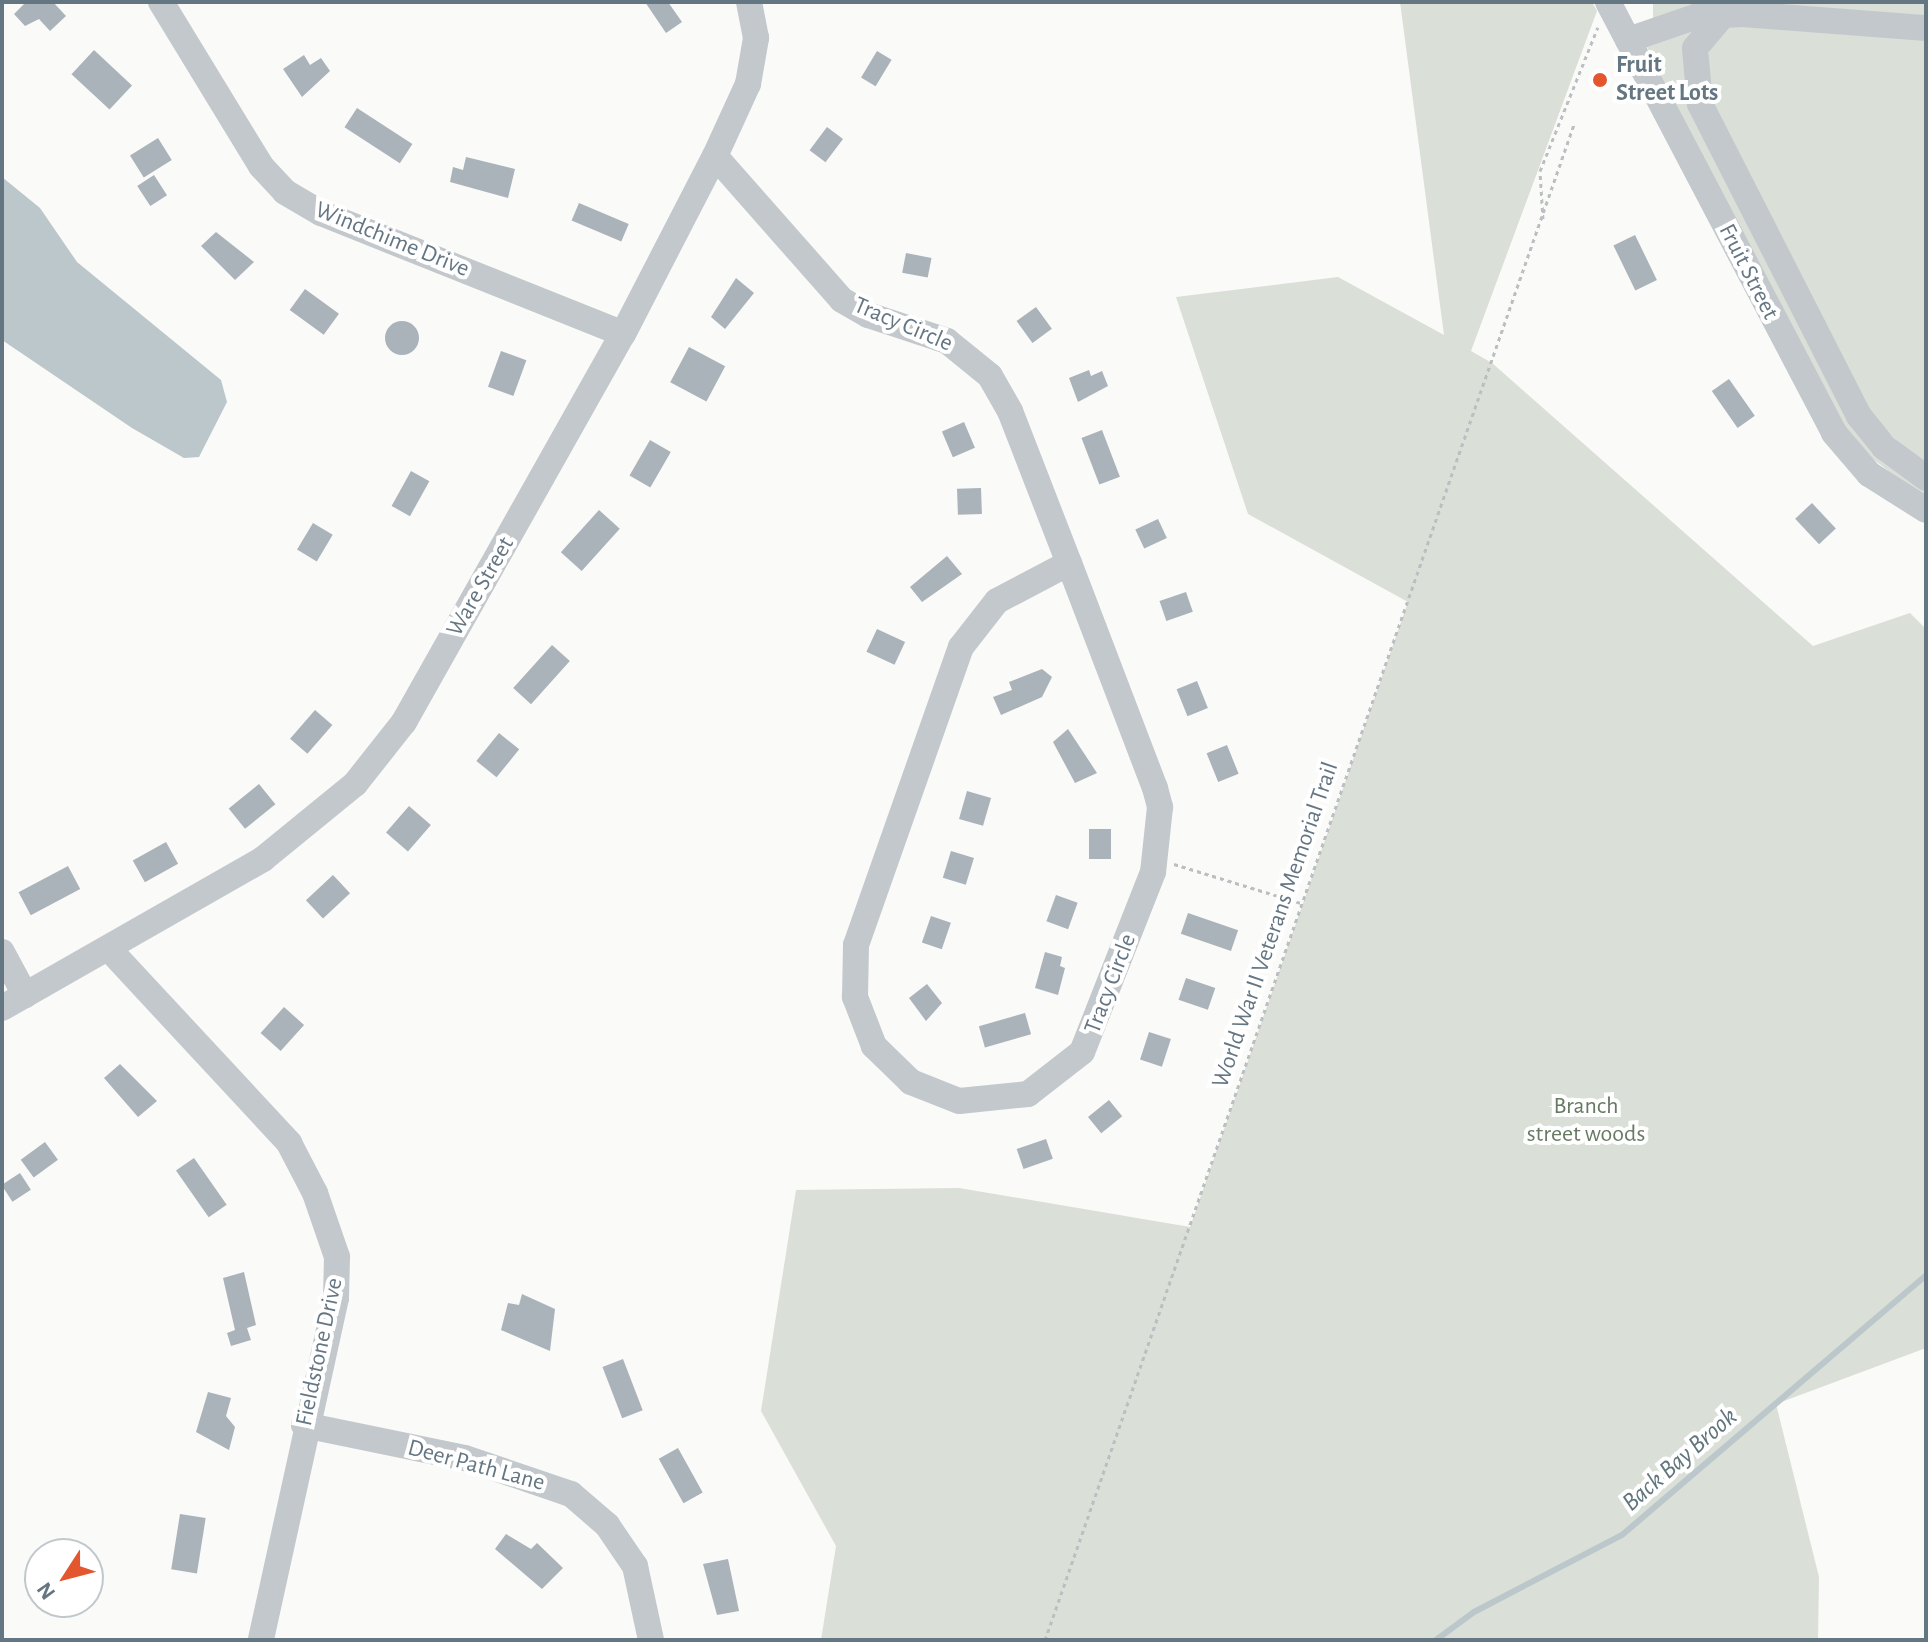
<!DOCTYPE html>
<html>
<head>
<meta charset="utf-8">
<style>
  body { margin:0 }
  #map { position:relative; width:1928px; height:1642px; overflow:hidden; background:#fafaf8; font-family:"Alegreya Sans",sans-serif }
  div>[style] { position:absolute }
  .green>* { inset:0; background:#dadfd7; transform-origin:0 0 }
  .water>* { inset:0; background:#bbc7cb }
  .stream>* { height:6px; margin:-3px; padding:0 3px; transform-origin:3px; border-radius:3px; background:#bbc7cb }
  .building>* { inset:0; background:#aab3b9; transform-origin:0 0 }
  .round { border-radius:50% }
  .path>* { height:3px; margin-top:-1.5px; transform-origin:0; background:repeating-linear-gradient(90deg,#bbbfc2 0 4px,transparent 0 8px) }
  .minor>* { height:26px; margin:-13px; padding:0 13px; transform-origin:13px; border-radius:13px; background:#c3c8cc }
  .dots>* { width:22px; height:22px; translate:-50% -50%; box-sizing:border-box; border:4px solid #fff; border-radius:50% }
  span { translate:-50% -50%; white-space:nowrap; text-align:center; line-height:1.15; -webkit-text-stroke:8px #fff; paint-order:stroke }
  .poi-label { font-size:24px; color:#657683; font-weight:700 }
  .left { translate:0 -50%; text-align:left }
  .street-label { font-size:24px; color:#657683 }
  .park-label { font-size:24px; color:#687a64 }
  .water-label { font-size:26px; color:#60757c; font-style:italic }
  .frame { position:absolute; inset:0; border:4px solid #657683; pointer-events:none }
  .north { position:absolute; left:24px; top:1538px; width:80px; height:80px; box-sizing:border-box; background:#fff; border:2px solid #c1c8cd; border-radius:50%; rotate:234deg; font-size:22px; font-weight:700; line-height:32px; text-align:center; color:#657683 }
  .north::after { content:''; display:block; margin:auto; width:28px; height:36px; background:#e4572e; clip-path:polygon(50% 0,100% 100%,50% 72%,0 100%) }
</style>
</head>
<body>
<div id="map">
  <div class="green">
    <div style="clip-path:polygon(1400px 2px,1592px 2px,1597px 11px,1471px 351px,1492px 363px,1813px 646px,1910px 613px,1926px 629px,1926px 1348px,1776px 1404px,1819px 1577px,1818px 1640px,821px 1640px,836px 1546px,761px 1411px,796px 1190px,959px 1188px,1190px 1227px,1408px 602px,1248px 514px,1176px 297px,1338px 277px,1444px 335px)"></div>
    <div style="left:1653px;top:2px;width:273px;height:21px"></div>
    <div style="clip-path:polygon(1724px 25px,1926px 39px,1926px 467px,1871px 417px,1704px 98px,1710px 41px)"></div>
    <div style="clip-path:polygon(1700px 29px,1688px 67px,1846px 404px,1926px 484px,1926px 500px,1855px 445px,1828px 404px,1647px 47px)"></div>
  </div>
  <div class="water">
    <div style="clip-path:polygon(2px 177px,40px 208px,77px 262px,221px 380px,227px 402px,199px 457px,184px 458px,132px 428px,2px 340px)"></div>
  </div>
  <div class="stream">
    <div style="left:1436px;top:1640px;width:47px;rotate:-36.4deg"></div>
    <div style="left:1474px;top:1612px;width:167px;rotate:-27.5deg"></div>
    <div style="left:1622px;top:1535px;width:400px;rotate:-40.5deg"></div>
  </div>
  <div class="building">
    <div style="clip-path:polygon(26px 2px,53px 2px,66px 16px,50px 31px,39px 19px,25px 26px,14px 14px)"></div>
    <div style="clip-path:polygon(645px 2px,668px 2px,682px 22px,666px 33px)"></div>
    <div style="left:94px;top:50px;width:52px;height:33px;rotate:43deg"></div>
    <div style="left:877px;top:51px;width:17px;height:31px;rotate:31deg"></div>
    <div style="clip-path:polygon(304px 55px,310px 65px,321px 58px,330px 71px,302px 97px,283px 69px)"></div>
    <div style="left:357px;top:108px;width:66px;height:23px;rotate:33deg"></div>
    <div style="left:827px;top:127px;width:20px;height:29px;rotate:37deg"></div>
    <div style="left:158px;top:138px;width:26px;height:33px;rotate:58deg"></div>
    <div style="clip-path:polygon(466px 157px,515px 169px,508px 198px,450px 182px,453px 167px,463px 170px)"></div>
    <div style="left:154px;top:175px;width:24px;height:20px;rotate:57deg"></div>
    <div style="left:579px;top:203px;width:54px;height:19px;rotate:23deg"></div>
    <div style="clip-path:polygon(216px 232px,254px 262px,235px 280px,201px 246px)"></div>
    <div style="left:1635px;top:235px;width:50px;height:24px;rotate:64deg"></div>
    <div style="left:906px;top:253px;width:26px;height:20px;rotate:11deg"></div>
    <div style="clip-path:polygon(736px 278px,754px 293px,725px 329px,711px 317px)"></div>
    <div style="left:305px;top:289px;width:42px;height:26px;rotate:36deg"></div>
    <div style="left:1036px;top:307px;width:27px;height:24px;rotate:54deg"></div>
    <div class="round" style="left:385px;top:321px;width:34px;height:34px"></div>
    <div style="left:689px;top:347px;width:41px;height:40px;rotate:28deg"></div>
    <div style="left:501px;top:351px;width:27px;height:38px;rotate:20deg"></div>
    <div style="clip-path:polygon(1089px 370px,1091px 376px,1102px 371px,1108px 386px,1078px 402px,1069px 378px)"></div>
    <div style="left:1729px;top:379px;width:45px;height:21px;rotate:55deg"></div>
    <div style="left:964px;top:422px;width:28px;height:24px;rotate:67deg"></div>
    <div style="left:1102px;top:430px;width:50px;height:22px;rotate:69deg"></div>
    <div style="left:650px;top:440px;width:24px;height:41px;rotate:30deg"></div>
    <div style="left:411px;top:471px;width:21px;height:40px;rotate:29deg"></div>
    <div style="left:981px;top:488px;width:26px;height:24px;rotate:88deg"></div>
    <div style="left:1812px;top:503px;width:35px;height:23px;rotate:47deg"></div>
    <div style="left:599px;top:510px;width:28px;height:57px;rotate:42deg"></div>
    <div style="left:1158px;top:519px;width:21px;height:25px;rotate:65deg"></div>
    <div style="left:313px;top:523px;width:23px;height:31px;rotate:31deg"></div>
    <div style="clip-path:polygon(947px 556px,962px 574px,922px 602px,910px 587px)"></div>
    <div style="left:1186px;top:592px;width:21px;height:28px;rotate:71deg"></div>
    <div style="left:877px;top:629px;width:31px;height:25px;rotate:25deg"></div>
    <div style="left:552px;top:645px;width:24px;height:58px;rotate:42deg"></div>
    <div style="clip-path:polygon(1042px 669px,1052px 677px,1042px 697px,1001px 715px,993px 697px,1012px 690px,1009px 682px)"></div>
    <div style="left:1197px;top:681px;width:29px;height:22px;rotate:68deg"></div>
    <div style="left:315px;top:710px;width:23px;height:38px;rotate:41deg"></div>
    <div style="clip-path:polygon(1068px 729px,1097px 773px,1075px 783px,1053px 742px)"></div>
    <div style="left:499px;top:733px;width:26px;height:36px;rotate:39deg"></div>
    <div style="left:1227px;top:745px;width:31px;height:22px;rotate:68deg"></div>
    <div style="left:259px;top:784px;width:26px;height:39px;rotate:51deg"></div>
    <div style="left:967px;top:791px;width:25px;height:29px;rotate:16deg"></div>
    <div style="left:409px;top:806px;width:29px;height:35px;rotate:41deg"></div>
    <div style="left:1089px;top:829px;width:22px;height:30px"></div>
    <div style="left:166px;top:842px;width:25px;height:38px;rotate:61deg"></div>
    <div style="left:951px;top:851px;width:24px;height:28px;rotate:17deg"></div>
    <div style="left:68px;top:866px;width:26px;height:56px;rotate:62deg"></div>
    <div style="left:333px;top:875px;width:25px;height:37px;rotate:47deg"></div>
    <div style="left:1056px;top:895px;width:23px;height:28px;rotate:20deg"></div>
    <div style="left:1188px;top:913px;width:53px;height:22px;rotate:19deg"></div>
    <div style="left:931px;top:916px;width:21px;height:28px;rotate:19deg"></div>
    <div style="clip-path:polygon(1045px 952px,1062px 957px,1060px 966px,1065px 968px,1058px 995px,1035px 988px)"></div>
    <div style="left:1186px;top:978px;width:31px;height:23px;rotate:19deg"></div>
    <div style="clip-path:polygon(927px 984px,942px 1003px,926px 1021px,909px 998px)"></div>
    <div style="left:284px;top:1007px;width:27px;height:35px;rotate:42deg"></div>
    <div style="left:1025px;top:1013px;width:22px;height:48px;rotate:74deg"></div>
    <div style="left:1149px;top:1032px;width:23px;height:29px;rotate:18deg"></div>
    <div style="clip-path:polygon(120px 1064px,157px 1101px,138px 1117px,104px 1078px)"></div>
    <div style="left:1109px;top:1100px;width:21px;height:27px;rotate:51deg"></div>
    <div style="left:1046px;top:1139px;width:21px;height:31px;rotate:71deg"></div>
    <div style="left:45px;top:1142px;width:22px;height:30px;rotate:54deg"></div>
    <div style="left:194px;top:1158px;width:57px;height:22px;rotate:55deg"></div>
    <div style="left:20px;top:1173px;width:20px;height:22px;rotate:57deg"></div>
    <div style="clip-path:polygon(244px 1272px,256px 1325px,247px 1328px,251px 1340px,231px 1346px,227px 1333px,235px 1330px,223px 1278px)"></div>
    <div style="clip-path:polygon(522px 1294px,555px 1309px,550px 1351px,501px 1330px,508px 1303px,519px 1305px)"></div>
    <div style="left:623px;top:1359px;width:55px;height:22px;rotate:69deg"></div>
    <div style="clip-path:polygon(208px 1392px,231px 1398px,226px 1416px,235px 1427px,229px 1450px,196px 1432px)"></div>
    <div style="left:678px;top:1448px;width:51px;height:22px;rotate:61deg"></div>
    <div style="left:180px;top:1514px;width:26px;height:56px;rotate:9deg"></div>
    <div style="clip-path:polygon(506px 1534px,531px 1549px,537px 1543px,563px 1568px,542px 1589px,495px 1549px)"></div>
    <div style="clip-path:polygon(728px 1559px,739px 1611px,717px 1615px,703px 1564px)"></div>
  </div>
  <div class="path">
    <div style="left:1543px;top:219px;width:48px;rotate:-93.6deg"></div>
    <div style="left:1540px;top:171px;width:155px;rotate:-68.1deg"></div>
    <div style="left:1174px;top:864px;width:133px;rotate:17.1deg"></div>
    <div style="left:1045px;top:1640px;width:1606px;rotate:-70.76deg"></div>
  </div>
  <div class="minor">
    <div style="left:161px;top:2px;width:192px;rotate:58.6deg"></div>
    <div style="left:261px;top:166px;width:35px;rotate:47deg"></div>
    <div style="left:285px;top:192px;width:42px;rotate:30.3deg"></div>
    <div style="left:321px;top:213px;width:325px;rotate:21.8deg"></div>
    <div style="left:1608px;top:2px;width:487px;rotate:62.3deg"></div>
    <div style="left:1834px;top:433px;width:54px;rotate:49.5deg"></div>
    <div style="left:1869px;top:474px;width:67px;rotate:32.3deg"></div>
    <div style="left:1723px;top:15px;width:43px;rotate:130.3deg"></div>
    <div style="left:1695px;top:48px;width:56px;rotate:84.9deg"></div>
    <div style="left:1700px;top:104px;width:350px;rotate:63deg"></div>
    <div style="left:1859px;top:416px;width:40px;rotate:51deg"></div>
    <div style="left:1884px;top:447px;width:52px;rotate:36.4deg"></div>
    <div style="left:1628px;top:40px;width:74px;rotate:-18.9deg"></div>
    <div style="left:1698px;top:16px;width:45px;rotate:-2.5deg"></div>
    <div style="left:1743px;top:14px;width:184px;rotate:4.4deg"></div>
    <div style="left:715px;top:156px;width:192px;rotate:48.6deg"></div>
    <div style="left:842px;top:300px;width:30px;rotate:30deg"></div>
    <div style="left:868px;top:315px;width:83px;rotate:18.2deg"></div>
    <div style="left:947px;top:341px;width:55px;rotate:39.1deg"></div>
    <div style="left:990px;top:376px;width:40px;rotate:60.3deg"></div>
    <div style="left:1010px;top:411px;width:163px;rotate:68.8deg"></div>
    <div style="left:1069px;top:563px;width:241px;rotate:69.1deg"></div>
    <div style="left:1155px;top:788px;width:20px;rotate:75deg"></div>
    <div style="left:1160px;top:807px;width:65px;rotate:96.1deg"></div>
    <div style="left:1153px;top:872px;width:193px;rotate:111.5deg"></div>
    <div style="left:1082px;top:1052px;width:68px;rotate:142.1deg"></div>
    <div style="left:1028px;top:1094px;width:69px;rotate:174.2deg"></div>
    <div style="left:959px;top:1101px;width:52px;rotate:-158.4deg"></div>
    <div style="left:911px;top:1082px;width:52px;rotate:-135.8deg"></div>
    <div style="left:874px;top:1046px;width:53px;rotate:-111.2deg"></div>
    <div style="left:855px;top:997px;width:52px;rotate:-88.9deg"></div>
    <div style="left:856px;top:945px;width:316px;rotate:-70.6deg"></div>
    <div style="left:961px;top:647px;width:58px;rotate:-52deg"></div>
    <div style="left:997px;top:601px;width:81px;rotate:-27.8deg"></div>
    <div style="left:109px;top:949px;width:265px;rotate:47.1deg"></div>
    <div style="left:289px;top:1143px;width:56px;rotate:62.5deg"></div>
    <div style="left:315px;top:1193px;width:68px;rotate:71deg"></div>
    <div style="left:337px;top:1257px;width:41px;rotate:91.4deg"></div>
    <div style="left:336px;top:1298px;width:350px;rotate:102.4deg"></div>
    <div style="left:2px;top:952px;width:49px;rotate:61.9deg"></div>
    <div style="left:2px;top:1008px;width:301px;rotate:-29.7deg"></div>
    <div style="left:263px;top:859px;width:119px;rotate:-39.2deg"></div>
    <div style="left:355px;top:784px;width:79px;rotate:-51.7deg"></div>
    <div style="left:404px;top:722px;width:446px;rotate:-60.6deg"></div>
    <div style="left:623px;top:334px;width:200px;rotate:-62.7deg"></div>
    <div style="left:715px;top:156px;width:79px;rotate:-65.4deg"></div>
    <div style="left:748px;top:84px;width:47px;rotate:-80.1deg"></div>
    <div style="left:756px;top:38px;width:37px;rotate:-101deg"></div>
    <div style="left:304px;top:1425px;width:164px;rotate:11.6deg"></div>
    <div style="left:465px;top:1458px;width:112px;rotate:18.8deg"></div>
    <div style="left:571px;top:1494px;width:48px;rotate:40.7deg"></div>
    <div style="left:607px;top:1525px;width:50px;rotate:55.7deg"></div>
    <div style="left:635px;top:1566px;width:76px;rotate:77.8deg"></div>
  </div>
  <div class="dots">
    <div style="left:1600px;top:80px;background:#e4572e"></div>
  </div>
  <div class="poi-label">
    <span class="left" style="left:1616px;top:80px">Fruit<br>Street Lots</span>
  </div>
  <div class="street-label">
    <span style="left:392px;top:240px;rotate:22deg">Windchime Drive</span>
    <span style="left:1748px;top:272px;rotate:63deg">Fruit Street</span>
    <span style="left:903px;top:325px;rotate:23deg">Tracy Circle</span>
    <span style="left:481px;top:587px;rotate:-60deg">Ware Street</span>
    <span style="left:1276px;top:925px;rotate:-71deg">World War II Veterans Memorial Trail</span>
    <span style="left:1111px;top:984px;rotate:-69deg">Tracy Circle</span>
    <span style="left:320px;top:1352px;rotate:-78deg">Fieldstone Drive</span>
    <span style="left:476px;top:1466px;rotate:15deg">Deer Path Lane</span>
  </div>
  <div class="park-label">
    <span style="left:1586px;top:1121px">Branch<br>street woods</span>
  </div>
  <div class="water-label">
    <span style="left:1680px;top:1460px;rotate:-41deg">Back Bay Brook</span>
  </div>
  <div class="frame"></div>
  <div class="north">N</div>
</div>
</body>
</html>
